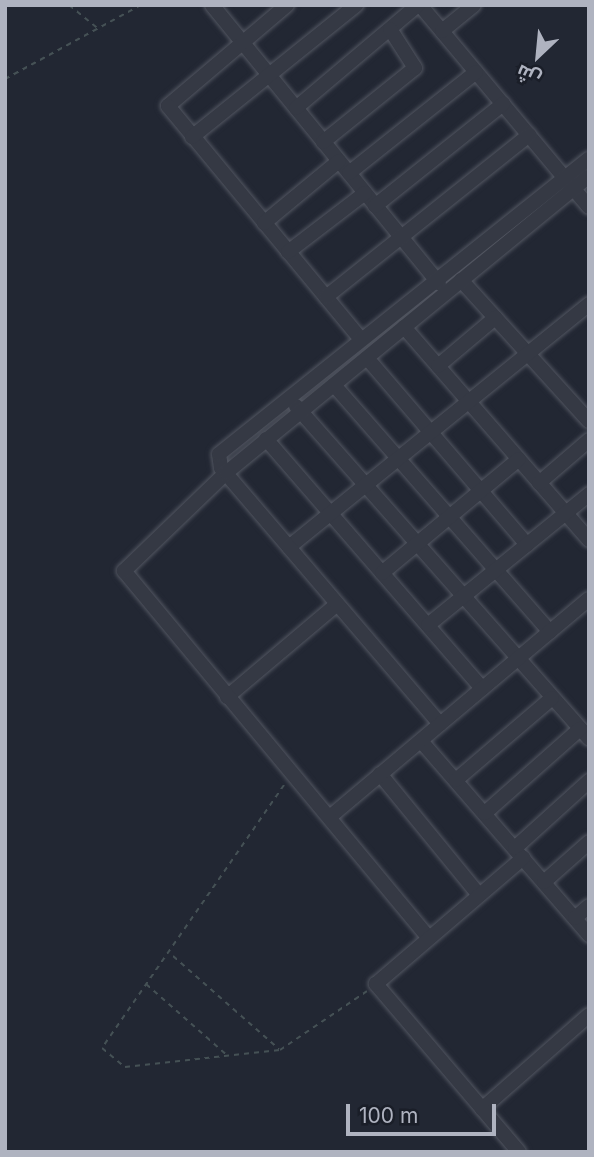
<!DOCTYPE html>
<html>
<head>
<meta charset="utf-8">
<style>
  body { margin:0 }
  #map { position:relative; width:594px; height:1157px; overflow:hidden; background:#222733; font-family:Inter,Cairo,sans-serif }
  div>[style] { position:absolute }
  .path>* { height:2px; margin-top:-1px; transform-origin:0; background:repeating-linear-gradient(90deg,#455155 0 5px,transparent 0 10px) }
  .roads { filter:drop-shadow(0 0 2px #525661) drop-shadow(0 0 2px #525661) }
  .minor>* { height:14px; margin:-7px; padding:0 7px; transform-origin:7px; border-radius:7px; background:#353944 }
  span { translate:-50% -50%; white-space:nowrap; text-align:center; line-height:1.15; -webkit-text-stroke:5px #1a1e28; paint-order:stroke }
  .frame { position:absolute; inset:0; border:7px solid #afb3c0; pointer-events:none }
  .north { position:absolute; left:503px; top:21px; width:70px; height:70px; -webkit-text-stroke:5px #1a1e28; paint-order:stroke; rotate:206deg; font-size:19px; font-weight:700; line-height:28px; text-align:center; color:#afb3c0 }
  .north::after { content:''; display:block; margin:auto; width:24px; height:32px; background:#afb3c0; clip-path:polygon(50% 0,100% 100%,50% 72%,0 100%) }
  .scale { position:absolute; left:346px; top:1104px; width:150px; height:32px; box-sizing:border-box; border:4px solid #afb3c0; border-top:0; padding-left:9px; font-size:21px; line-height:24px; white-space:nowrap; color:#afb3c0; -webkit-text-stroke:5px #1a1e28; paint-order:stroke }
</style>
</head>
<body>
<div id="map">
  <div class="path">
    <div style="left:69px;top:5px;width:40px;rotate:39deg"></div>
    <div style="left:5px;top:79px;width:155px;rotate:-28.6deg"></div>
    <div style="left:284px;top:785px;width:320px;rotate:124.7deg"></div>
    <div style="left:102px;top:1048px;width:30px;rotate:40deg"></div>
    <div style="left:125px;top:1067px;width:156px;rotate:-6.3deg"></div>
    <div style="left:280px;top:1050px;width:105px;rotate:-34.1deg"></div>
    <div style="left:173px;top:956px;width:141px;rotate:41.3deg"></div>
    <div style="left:146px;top:984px;width:109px;rotate:41.3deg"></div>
  </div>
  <div class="roads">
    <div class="minor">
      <div style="left:212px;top:5px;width:359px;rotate:50.8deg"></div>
      <div style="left:287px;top:5px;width:156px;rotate:139.7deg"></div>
      <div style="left:168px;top:106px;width:301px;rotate:50.4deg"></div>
      <div style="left:420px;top:5px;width:263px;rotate:50.1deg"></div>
      <div style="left:442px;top:31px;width:41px;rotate:-39.1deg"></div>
      <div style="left:296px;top:108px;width:160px;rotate:-40.2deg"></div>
      <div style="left:192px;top:137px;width:211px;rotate:-38.8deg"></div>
      <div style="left:323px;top:142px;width:118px;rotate:-38.8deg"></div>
      <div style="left:415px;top:68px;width:46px;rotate:-122.7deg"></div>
      <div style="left:349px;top:173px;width:162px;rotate:-38.5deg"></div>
      <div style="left:375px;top:206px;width:164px;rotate:-38.6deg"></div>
      <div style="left:264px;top:223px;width:97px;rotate:-39.6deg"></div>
      <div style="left:288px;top:252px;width:97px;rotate:-37.5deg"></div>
      <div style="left:461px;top:280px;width:190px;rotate:47.8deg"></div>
      <div style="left:326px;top:297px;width:260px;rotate:-38.6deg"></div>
      <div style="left:404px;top:327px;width:282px;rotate:49deg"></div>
      <div style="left:367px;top:358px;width:246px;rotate:49.4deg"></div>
      <div style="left:438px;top:366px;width:75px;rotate:-40.1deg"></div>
      <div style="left:334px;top:385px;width:328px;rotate:48.8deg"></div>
      <div style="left:296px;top:406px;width:443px;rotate:48.6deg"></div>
      <div style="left:266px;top:439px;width:330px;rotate:49.1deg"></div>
      <div style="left:539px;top:483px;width:66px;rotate:-40.7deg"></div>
      <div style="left:289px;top:547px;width:386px;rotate:-39deg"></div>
      <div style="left:382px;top:573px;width:178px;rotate:-39.8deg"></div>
      <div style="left:428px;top:625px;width:208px;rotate:-39.1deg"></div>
      <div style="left:227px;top:697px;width:144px;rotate:-40.2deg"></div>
      <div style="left:440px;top:724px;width:337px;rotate:-130.5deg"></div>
      <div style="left:221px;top:468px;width:14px;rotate:-98deg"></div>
      <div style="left:219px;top:454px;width:473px;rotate:-38.6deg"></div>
      <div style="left:421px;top:741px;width:257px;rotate:49.1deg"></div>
      <div style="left:380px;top:774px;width:156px;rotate:50.7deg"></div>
      <div style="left:456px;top:780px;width:126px;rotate:-40.5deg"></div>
      <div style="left:485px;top:813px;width:127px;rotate:-41.5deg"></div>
      <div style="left:331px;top:816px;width:337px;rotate:-40.1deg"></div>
      <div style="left:515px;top:848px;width:100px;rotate:-42.2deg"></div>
      <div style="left:544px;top:882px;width:60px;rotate:-41.6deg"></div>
      <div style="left:575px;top:918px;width:18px;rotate:-41deg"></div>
      <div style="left:428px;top:937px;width:476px;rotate:-129.7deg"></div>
      <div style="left:124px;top:571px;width:141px;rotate:-43.9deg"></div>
      <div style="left:226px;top:473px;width:469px;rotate:-39.3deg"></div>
      <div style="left:482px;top:1109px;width:142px;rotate:-41.3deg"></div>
      <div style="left:519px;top:1152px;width:221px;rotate:-130.4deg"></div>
      <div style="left:376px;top:984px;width:194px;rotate:-40.6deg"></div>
    </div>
  </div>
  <div class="frame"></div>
  <div class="north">ش</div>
  <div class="scale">100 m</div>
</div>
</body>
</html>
